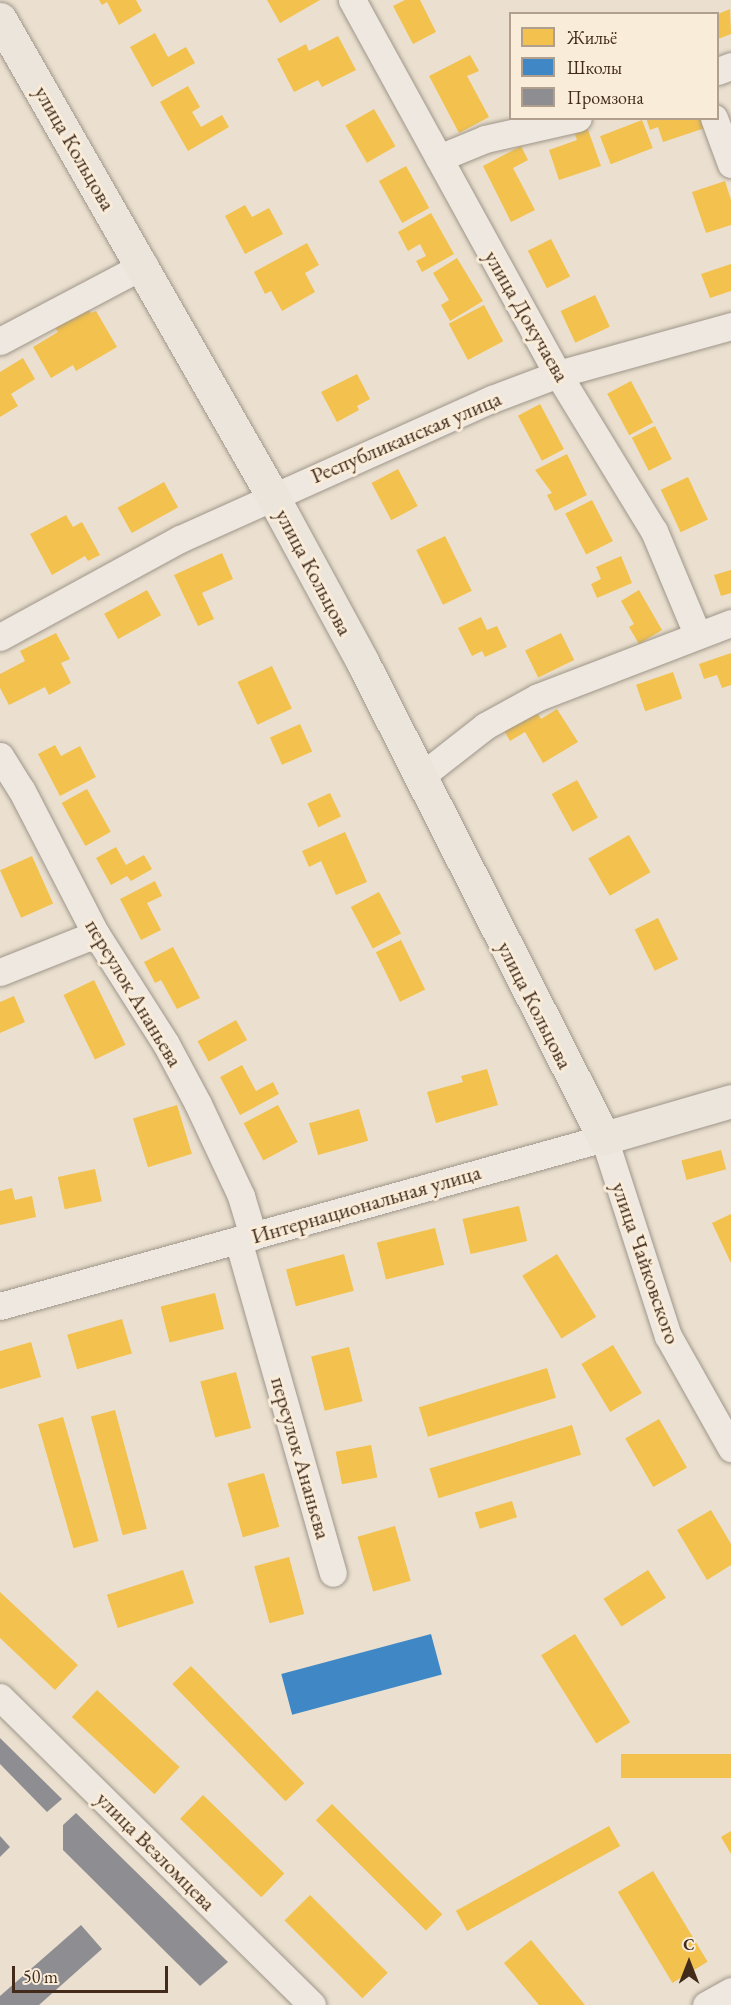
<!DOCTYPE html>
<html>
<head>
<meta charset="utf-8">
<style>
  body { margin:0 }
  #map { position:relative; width:731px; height:2005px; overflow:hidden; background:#ebe0cf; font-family:"EB Garamond",serif }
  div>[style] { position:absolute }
  .homes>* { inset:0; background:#f2c14e; transform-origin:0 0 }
  .schools>* { inset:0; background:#3f88c5; transform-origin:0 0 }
  .industry>* { inset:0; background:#8d8d92 }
  .roads { filter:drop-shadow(0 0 2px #9f968a) drop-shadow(0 0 2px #9f968a) }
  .minor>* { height:27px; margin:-13.5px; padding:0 13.5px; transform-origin:13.5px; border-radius:13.5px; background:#eee8e0 }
  .major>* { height:33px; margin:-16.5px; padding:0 16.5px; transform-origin:16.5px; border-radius:16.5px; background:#ebe5dc }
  span { translate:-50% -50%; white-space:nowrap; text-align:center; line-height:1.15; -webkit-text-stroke:6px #f9ecd9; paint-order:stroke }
  .street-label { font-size:22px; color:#422b1a }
  .legend { position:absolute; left:509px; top:12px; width:210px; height:108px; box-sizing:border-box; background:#f9ecd9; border:2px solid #b09f8d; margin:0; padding:8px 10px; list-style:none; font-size:18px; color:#422b1a }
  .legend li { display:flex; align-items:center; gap:12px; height:30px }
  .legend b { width:30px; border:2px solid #b09f8d }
  .north { position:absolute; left:659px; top:1933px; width:60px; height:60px; -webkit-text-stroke:4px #f9ecd9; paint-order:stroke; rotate:0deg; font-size:16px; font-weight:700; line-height:24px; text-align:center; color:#422b1a }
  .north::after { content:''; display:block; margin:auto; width:21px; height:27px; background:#422b1a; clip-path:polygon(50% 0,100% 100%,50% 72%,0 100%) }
  .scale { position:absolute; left:12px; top:1966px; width:156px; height:27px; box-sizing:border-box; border:3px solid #422b1a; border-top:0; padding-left:8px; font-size:18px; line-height:21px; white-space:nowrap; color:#422b1a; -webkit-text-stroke:4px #f9ecd9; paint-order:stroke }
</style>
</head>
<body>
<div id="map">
  <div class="homes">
    <div style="clip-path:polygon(99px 0,136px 0,142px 11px,119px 25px,107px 2px,102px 5px)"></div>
    <div style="clip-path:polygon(267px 0,320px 0,280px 23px)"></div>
    <div style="clip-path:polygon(405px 0,420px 0,436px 32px,413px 44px,393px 6px)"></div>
    <div style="clip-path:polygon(730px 9px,731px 34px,718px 39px,718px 14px)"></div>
    <div style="clip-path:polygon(155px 33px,168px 57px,186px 47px,195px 63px,152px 87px,130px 47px)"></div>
    <div style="clip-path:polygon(338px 36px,356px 70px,322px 87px,318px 80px,294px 92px,277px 59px,306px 44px,309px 51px)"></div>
    <div style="clip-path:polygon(470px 55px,479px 71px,467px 76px,489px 117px,459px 133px,429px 76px)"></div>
    <div style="clip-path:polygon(188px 86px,200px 107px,192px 112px,201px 127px,222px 115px,229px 127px,188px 151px,160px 102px)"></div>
    <div style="left:374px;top:109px;width:43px;height:33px;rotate:60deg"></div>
    <div style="clip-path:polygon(646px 118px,702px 118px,705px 128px,663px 142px,658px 127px,650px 130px)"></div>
    <div style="left:642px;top:120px;width:30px;height:45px;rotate:69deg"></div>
    <div style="clip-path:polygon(587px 127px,601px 166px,559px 180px,549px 150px,577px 140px,574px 132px)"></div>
    <div style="clip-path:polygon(521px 146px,528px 160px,513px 168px,535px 210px,511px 222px,483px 166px)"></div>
    <div style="left:406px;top:166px;width:48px;height:31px;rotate:61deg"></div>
    <div style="clip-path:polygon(725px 181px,731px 200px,731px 225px,706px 233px,692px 192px)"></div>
    <div style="clip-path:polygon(245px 205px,252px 217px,269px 208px,283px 234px,245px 254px,225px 216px)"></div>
    <div style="clip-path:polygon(431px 213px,454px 254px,422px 272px,416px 261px,426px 256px,420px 244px,408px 251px,398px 232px)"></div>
    <div style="left:551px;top:239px;width:42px;height:26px;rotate:63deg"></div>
    <div style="clip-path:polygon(307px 243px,319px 265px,305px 273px,315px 292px,282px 311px,271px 291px,265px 294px,254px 272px)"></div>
    <div style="clip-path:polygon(457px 258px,483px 301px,450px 321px,441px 305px,449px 300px,433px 273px)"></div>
    <div style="clip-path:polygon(731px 264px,731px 291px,710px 298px,701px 274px)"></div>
    <div style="left:595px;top:295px;width:35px;height:38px;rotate:65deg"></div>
    <div style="clip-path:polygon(84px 301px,91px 313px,96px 311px,117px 347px,76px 371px,73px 365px,51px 378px,33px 347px,58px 332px,51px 321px)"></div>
    <div style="left:484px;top:305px;width:41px;height:40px;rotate:62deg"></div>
    <div style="clip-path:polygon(23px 358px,35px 379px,11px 394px,18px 406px,0 417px,0 372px)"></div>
    <div style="clip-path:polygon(357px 374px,370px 399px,357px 406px,359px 410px,337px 422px,321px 392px)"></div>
    <div style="left:631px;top:381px;width:47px;height:27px;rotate:62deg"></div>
    <div style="left:540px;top:404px;width:51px;height:25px;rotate:62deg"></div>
    <div style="left:655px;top:426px;width:37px;height:26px;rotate:63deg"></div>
    <div style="clip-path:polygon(567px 454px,587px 495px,555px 511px,547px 495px,552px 493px,535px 470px)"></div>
    <div style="left:398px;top:469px;width:42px;height:30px;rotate:62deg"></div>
    <div style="left:688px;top:477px;width:47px;height:30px;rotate:65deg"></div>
    <div style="left:164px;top:482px;width:29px;height:53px;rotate:61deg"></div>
    <div style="left:592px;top:500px;width:46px;height:30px;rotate:63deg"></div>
    <div style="clip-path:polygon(66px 515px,73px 527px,82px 522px,100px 555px,88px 561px,85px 556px,52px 575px,30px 534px)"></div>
    <div style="left:445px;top:536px;width:61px;height:32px;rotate:64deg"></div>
    <div style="clip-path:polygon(222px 553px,233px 579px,202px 593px,214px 619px,198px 626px,174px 575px)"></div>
    <div style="clip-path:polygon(621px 556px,632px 583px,597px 598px,591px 584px,601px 579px,596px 567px)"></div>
    <div style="clip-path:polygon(731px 570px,731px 593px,721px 596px,714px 575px)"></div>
    <div style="left:147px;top:590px;width:29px;height:49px;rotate:61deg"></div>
    <div style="clip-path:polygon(639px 590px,662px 630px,639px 644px,629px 627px,634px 624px,621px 601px)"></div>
    <div style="clip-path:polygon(481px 617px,487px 630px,497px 626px,507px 647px,485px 657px,482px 651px,472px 656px,458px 628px)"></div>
    <div style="clip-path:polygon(56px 633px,70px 659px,61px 663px,71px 683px,49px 695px,45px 687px,9px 705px,0 688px,0 674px,25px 661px,20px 651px)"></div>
    <div style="left:561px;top:633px;width:30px;height:40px;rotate:64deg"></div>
    <div style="clip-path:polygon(731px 653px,731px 685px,722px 688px,717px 675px,704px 679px,699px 664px)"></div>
    <div style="left:272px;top:666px;width:47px;height:38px;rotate:65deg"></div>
    <div style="left:673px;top:672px;width:28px;height:39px;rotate:71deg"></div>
    <div style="clip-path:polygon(534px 708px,541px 719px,557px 709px,578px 742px,543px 763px,525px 732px,510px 741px,502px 727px)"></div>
    <div style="left:300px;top:724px;width:30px;height:33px;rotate:66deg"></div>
    <div style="clip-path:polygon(55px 745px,61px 756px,80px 746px,96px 777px,60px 796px,38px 754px)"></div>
    <div style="left:577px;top:780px;width:43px;height:29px;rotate:61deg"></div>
    <div style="left:87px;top:789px;width:49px;height:29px;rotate:61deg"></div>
    <div style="left:330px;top:793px;width:26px;height:25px;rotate:65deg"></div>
    <div style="clip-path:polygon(345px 832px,367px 882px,336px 895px,321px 861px,309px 867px,302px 851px)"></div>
    <div style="left:629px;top:835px;width:43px;height:47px;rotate:60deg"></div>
    <div style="clip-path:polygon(116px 847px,126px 865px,144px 855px,152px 869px,131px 881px,127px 876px,111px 885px,96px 858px)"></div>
    <div style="left:32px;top:856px;width:52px;height:35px;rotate:66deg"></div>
    <div style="clip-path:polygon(155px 881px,162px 896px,147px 903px,161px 930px,141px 940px,120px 899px)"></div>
    <div style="left:379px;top:892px;width:47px;height:32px;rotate:62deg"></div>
    <div style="left:658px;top:918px;width:46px;height:26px;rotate:64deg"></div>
    <div style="left:401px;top:940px;width:55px;height:28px;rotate:64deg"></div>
    <div style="clip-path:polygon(173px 947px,200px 998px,177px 1009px,161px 980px,155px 983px,144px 962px)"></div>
    <div style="left:94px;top:980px;width:72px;height:34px;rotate:64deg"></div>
    <div style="clip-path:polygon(14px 996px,25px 1022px,0 1033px,0 1002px)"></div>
    <div style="left:236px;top:1020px;width:23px;height:44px;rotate:61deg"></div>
    <div style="clip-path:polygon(242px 1065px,256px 1091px,273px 1082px,279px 1094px,240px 1115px,220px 1077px)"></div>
    <div style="clip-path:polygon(487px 1069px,498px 1105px,436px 1123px,427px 1092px,463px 1082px,461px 1076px)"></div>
    <div style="left:177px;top:1105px;width:51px;height:46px;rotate:73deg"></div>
    <div style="left:278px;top:1105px;width:42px;height:39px;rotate:62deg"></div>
    <div style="left:359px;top:1109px;width:33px;height:52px;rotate:74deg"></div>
    <div style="left:721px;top:1150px;width:20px;height:41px;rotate:75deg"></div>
    <div style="left:95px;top:1169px;width:33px;height:38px;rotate:78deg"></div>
    <div style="clip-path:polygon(12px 1188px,15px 1200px,32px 1196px,36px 1217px,0 1225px,0 1191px)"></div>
    <div style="left:519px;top:1206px;width:36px;height:58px;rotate:77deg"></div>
    <div style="clip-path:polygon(731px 1214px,731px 1263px,712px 1223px)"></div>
    <div style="left:435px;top:1228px;width:38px;height:60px;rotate:76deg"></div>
    <div style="left:344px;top:1254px;width:38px;height:60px;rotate:75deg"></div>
    <div style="left:557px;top:1254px;width:74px;height:41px;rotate:58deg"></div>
    <div style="left:215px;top:1293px;width:37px;height:56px;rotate:76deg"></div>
    <div style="left:122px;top:1319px;width:36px;height:57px;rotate:74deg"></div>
    <div style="clip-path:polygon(31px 1342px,41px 1377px,0 1389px,0 1351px)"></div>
    <div style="left:613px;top:1345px;width:56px;height:37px;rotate:59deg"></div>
    <div style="left:349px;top:1347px;width:56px;height:39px;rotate:76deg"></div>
    <div style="left:547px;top:1368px;width:31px;height:134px;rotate:73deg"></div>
    <div style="left:236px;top:1372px;width:58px;height:37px;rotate:75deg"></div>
    <div style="left:115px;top:1410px;width:123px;height:25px;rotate:75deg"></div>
    <div style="left:63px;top:1417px;width:129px;height:26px;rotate:74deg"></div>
    <div style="left:659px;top:1419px;width:56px;height:39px;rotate:60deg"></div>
    <div style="left:572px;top:1425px;width:31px;height:149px;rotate:73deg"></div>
    <div style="left:371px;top:1445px;width:33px;height:36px;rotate:79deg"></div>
    <div style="left:264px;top:1473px;width:56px;height:38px;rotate:74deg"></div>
    <div style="left:512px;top:1501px;width:17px;height:39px;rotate:73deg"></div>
    <div style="clip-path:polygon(711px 1510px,731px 1544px,731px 1565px,707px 1580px,677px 1530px)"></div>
    <div style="left:395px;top:1526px;width:57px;height:39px;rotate:74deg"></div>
    <div style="left:289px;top:1557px;width:59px;height:36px;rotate:75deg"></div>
    <div style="left:183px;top:1570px;width:35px;height:80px;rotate:72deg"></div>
    <div style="left:648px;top:1570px;width:33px;height:53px;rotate:57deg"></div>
    <div style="clip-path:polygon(0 1592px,78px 1665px,55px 1690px,0 1638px)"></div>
    <div style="left:575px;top:1634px;width:104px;height:40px;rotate:58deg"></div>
    <div style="left:191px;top:1666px;width:163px;height:26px;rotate:46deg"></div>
    <div style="left:97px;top:1690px;width:113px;height:37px;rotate:43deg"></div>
    <div style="left:731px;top:1754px;width:24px;height:110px;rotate:90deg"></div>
    <div style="left:203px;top:1795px;width:113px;height:33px;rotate:44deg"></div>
    <div style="left:332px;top:1804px;width:156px;height:23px;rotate:45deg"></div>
    <div style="left:609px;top:1826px;width:23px;height:175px;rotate:61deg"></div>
    <div style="clip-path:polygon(731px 1831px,731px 1854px,721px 1837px)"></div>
    <div style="left:653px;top:1871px;width:106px;height:41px;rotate:59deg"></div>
    <div style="left:310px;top:1895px;width:110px;height:36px;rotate:45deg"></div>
    <div style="clip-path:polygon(531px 1940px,585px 2005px,539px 2005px,504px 1963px)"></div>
  </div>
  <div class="schools">
    <div style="left:431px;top:1634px;width:42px;height:155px;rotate:75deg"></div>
  </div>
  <div class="industry">
    <div style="clip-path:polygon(0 1738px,62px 1799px,47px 1812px,0 1764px)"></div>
    <div style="clip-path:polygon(76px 1813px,228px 1962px,200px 1986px,63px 1850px,63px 1825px)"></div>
    <div style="clip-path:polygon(0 1836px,10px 1847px,0 1857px)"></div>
    <div style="clip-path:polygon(81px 1925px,102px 1949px,39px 2005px,0 2005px,0 1996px)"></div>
  </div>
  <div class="roads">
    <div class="minor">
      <div style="left:352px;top:0;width:427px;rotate:61.2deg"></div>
      <div style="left:558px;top:374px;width:184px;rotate:58.6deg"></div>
      <div style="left:654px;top:531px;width:112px;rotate:67.3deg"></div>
      <div style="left:718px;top:71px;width:14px;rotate:-21deg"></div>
      <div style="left:714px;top:118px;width:49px;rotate:69.7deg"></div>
      <div style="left:439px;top:158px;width:50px;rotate:-22.4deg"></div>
      <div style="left:485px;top:139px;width:95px;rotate:-12.7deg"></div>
      <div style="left:0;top:341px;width:163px;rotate:-27.8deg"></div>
      <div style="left:0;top:637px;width:205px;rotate:-28.6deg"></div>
      <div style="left:180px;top:539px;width:342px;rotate:-24.2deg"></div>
      <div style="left:492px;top:399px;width:71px;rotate:-20.7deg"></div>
      <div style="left:558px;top:374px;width:180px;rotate:-15.5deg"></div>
      <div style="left:0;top:756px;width:39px;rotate:58deg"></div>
      <div style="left:21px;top:789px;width:163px;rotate:62.7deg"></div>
      <div style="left:96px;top:934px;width:130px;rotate:57.5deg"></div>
      <div style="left:166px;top:1044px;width:68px;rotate:61.9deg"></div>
      <div style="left:198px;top:1104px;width:102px;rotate:64.9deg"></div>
      <div style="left:241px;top:1196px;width:42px;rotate:73.3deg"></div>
      <div style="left:420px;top:777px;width:83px;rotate:-38.1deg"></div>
      <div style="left:485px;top:726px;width:60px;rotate:-28.7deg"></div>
      <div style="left:538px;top:697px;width:207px;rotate:-21deg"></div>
      <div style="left:0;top:972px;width:103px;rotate:-21.6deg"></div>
      <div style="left:238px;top:1240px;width:346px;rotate:74.1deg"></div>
      <div style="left:0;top:1306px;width:627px;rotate:-15.54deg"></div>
      <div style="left:604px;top:1138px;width:208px;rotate:72.1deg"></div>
      <div style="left:668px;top:1336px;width:129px;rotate:60.6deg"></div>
      <div style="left:0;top:1697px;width:438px;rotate:44.6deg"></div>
      <div style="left:706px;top:2005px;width:29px;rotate:-29deg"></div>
    </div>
    <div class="major">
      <div style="left:0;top:19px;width:548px;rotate:60.26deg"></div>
      <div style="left:272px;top:495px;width:189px;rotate:61.5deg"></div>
      <div style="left:362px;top:661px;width:535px;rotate:63.1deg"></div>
      <div style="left:604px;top:1138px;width:132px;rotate:-16.2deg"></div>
    </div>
  </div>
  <div class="street-label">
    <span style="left:75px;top:148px;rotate:60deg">улица Кольцова</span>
    <span style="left:527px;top:316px;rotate:60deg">улица Докучаева</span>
    <span style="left:406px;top:437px;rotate:-23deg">Республиканская улица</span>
    <span style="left:314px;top:572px;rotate:62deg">улица Кольцова</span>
    <span style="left:134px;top:993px;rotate:59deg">переулок Ананьева</span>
    <span style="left:535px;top:1005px;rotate:63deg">улица Кольцова</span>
    <span style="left:366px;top:1204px;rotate:-16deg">Интернациональная улица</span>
    <span style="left:646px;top:1263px;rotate:71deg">улица Чайковского</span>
    <span style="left:301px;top:1458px;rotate:74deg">переулок Ананьева</span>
    <span style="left:156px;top:1851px;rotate:45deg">улица Везломцева</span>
  </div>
  <ul class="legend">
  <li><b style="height:16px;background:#f2c14e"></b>Жильё</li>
  <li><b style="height:16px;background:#3f88c5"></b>Школы</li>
  <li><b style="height:16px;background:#8d8d92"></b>Промзона</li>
  </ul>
  <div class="north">С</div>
  <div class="scale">50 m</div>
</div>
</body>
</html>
